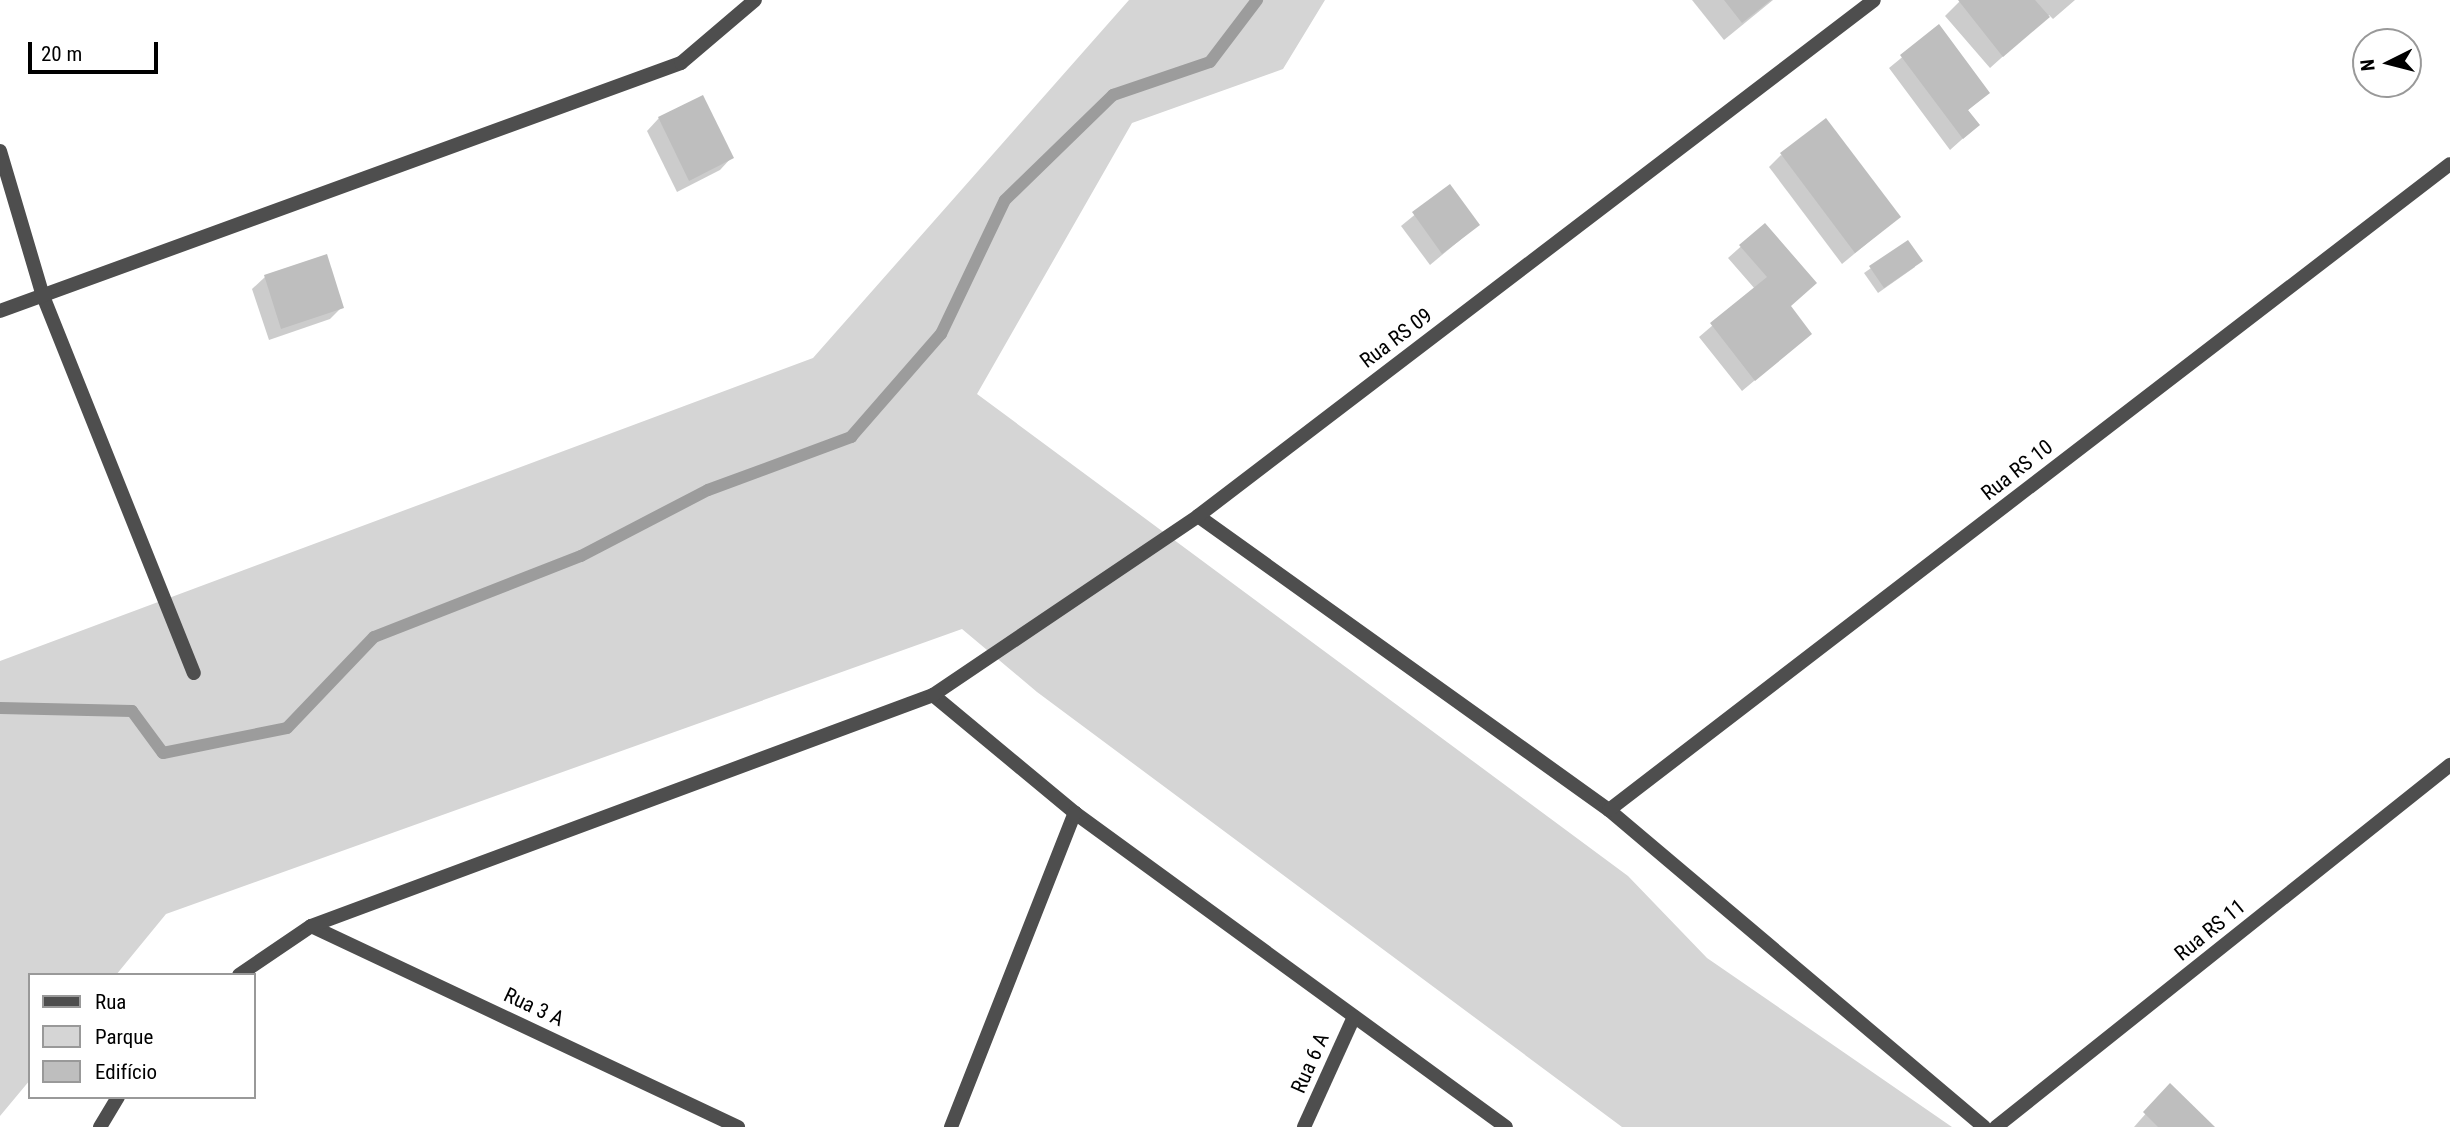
<!DOCTYPE html>
<meta charset="utf-8">
<style>
body{margin:0}
#map{position:relative;width:2450px;height:1127px;overflow:hidden;background:#fff;font-family:"Roboto Condensed",sans-serif}
div>[style]{position:absolute}
.green>*{inset:0;background:#d5d5d5}
.shadow>*{inset:0;background:#0003}
.stream>*{height:12px;margin:-6px;padding:0 6px;transform-origin:6px;border-radius:6px;background:#9c9c9c}
.building>*{inset:0;background:#bebebe}
.minor>*{height:14px;margin:-7px;padding:0 7px;transform-origin:7px;border-radius:7px;background:#4e4e4e}
span{translate:-50% -50%;white-space:nowrap;text-align:center;line-height:1.15;-webkit-text-stroke:6px #fff;paint-order:stroke}
.street-label{font-size:21px;color:#000}
.legend{position:absolute;left:28px;top:973px;width:228px;height:126px;box-sizing:border-box;background:#fff;border:2px solid #999;margin:0;padding:9px 12px;list-style:none;font-size:21px;color:#000}
.legend li{display:flex;align-items:center;gap:14px;height:35px}
.legend b{width:35px;border:2px solid #999}
.north{position:absolute;left:2352px;top:28px;width:70px;height:70px;box-sizing:border-box;background:#fff;border:2px solid #999;border-radius:50%;rotate:264deg;font-size:19px;font-weight:700;line-height:28px;text-align:center;color:#000}
.north::after{content:'';display:block;margin:auto;width:24px;height:32px;background:#000;clip-path:polygon(50% 0,100% 100%,50% 72%,0 100%)}
.scale{position:absolute;left:28px;top:42px;width:130px;height:32px;box-sizing:border-box;border:4px solid #000;border-top:0;padding-left:9px;font-size:21px;line-height:24px;white-space:nowrap;color:#000;-webkit-text-stroke:5px #fff;paint-order:stroke}
</style>
<div id="map">
<div class="green">
<i style="clip-path:polygon(1129px 0,1325px 0,1283px 69px,1132px 123px,977px 394px,1628px 876px,1707px 958px,1952px 1127px,1622px 1127px,1037px 692px,962px 629px,166px 914px,116px 975px,30px 975px,30px 1080px,0 1116px,0 661px,813px 358px)"></i>
</div>
<div class="shadow">
<i style="clip-path:polygon(1692px 0,1773px 0,1724px 40px)"></i>
<i style="clip-path:polygon(1961px 0,2075px 0,2053px 19px,2049px 15px,1990px 68px,1945px 16px)"></i>
<i style="clip-path:polygon(1939px 27px,1988px 93px,1967px 111px,1978px 125px,1950px 150px,1889px 68px)"></i>
<i style="clip-path:polygon(659px 118px,732px 157px,720px 170px,677px 192px,647px 131px)"></i>
<i style="clip-path:polygon(1781px 155px,1899px 217px,1842px 264px,1769px 167px)"></i>
<i style="clip-path:polygon(1450px 186px,1478px 225px,1430px 265px,1401px 226px)"></i>
<i style="clip-path:polygon(1765px 225px,1789px 307px,1810px 334px,1742px 391px,1699px 337px,1755px 289px,1728px 258px)"></i>
<i style="clip-path:polygon(1908px 242px,1915px 267px,1878px 293px,1864px 273px)"></i>
<i style="clip-path:polygon(265px 277px,342px 307px,330px 319px,269px 340px,252px 289px)"></i>
<i style="clip-path:polygon(2170px 1086px,2213px 1127px,2134px 1127px)"></i>
</div>
<div class="stream">
<i style="left:0;top:708px;width:132px;rotate:1.3deg"></i>
<i style="left:132px;top:711px;width:52px;rotate:53.6deg"></i>
<i style="left:163px;top:753px;width:126px;rotate:-11.4deg"></i>
<i style="left:287px;top:728px;width:126px;rotate:-46.3deg"></i>
<i style="left:374px;top:637px;width:222px;rotate:-21.4deg"></i>
<i style="left:581px;top:556px;width:143px;rotate:-27.5deg"></i>
<i style="left:708px;top:490px;width:153px;rotate:-20.3deg"></i>
<i style="left:851px;top:437px;width:137px;rotate:-48.9deg"></i>
<i style="left:941px;top:334px;width:148px;rotate:-64.5deg"></i>
<i style="left:1005px;top:200px;width:151px;rotate:-44.2deg"></i>
<i style="left:1113px;top:95px;width:102px;rotate:-18.8deg"></i>
<i style="left:1210px;top:62px;width:78px;rotate:-52.8deg"></i>
</div>
<div class="building">
<i style="clip-path:polygon(1724px 0,1771px 0,1742px 23px)"></i>
<i style="clip-path:polygon(1958px 0,2035px 0,2050px 17px,2003px 57px)"></i>
<i style="clip-path:polygon(1939px 24px,1990px 93px,1968px 110px,1980px 125px,1963px 139px,1900px 55px)"></i>
<i style="clip-path:polygon(703px 95px,734px 158px,689px 181px,658px 117px)"></i>
<i style="clip-path:polygon(1826px 118px,1901px 217px,1855px 253px,1780px 153px)"></i>
<i style="clip-path:polygon(1450px 184px,1480px 225px,1442px 254px,1412px 212px)"></i>
<i style="clip-path:polygon(1765px 223px,1817px 283px,1791px 306px,1812px 334px,1755px 381px,1710px 323px,1767px 277px,1739px 245px)"></i>
<i style="clip-path:polygon(1908px 240px,1923px 261px,1884px 288px,1869px 266px)"></i>
<i style="clip-path:polygon(327px 254px,344px 308px,281px 329px,264px 275px)"></i>
<i style="clip-path:polygon(2170px 1083px,2215px 1127px,2158px 1127px,2143px 1112px)"></i>
</div>
<div class="minor">
<i style="left:0;top:151px;width:151px;rotate:73.5deg"></i>
<i style="left:43px;top:296px;width:406px;rotate:68.2deg"></i>
<i style="left:0;top:311px;width:725px;rotate:-20.01deg"></i>
<i style="left:681px;top:63px;width:97px;rotate:-40.4deg"></i>
<i style="left:1198px;top:516px;width:505px;rotate:35.58deg"></i>
<i style="left:1609px;top:810px;width:491px;rotate:40.2deg"></i>
<i style="left:933px;top:695px;width:185px;rotate:39.7deg"></i>
<i style="left:1075px;top:813px;width:533px;rotate:36.07deg"></i>
<i style="left:1609px;top:810px;width:1060px;rotate:-37.53deg"></i>
<i style="left:311px;top:926px;width:472px;rotate:25.2deg"></i>
<i style="left:239px;top:975px;width:87px;rotate:-34.2deg"></i>
<i style="left:311px;top:926px;width:664px;rotate:-20.37deg"></i>
<i style="left:933px;top:695px;width:320px;rotate:-34deg"></i>
<i style="left:1198px;top:516px;width:850px;rotate:-37.35deg"></i>
<i style="left:100px;top:1127px;width:35px;rotate:-59deg"></i>
<i style="left:951px;top:1127px;width:338px;rotate:-68.5deg"></i>
<i style="left:1304px;top:1127px;width:121px;rotate:-65.6deg"></i>
<i style="left:1996px;top:1127px;width:581px;rotate:-38.57deg"></i>
</div>
<div class="street-label">
<span style="left:1396px;top:338px;rotate:-37deg">Rua RS 09</span>
<span style="left:2017px;top:470px;rotate:-38deg">Rua RS 10</span>
<span style="left:2210px;top:930px;rotate:-39deg">Rua RS 11</span>
<span style="left:534px;top:1007px;rotate:25deg">Rua 3 A</span>
<span style="left:1310px;top:1063px;rotate:-66deg">Rua 6 A</span>
</div>
<ul class="legend">
<li><b style="height:9px;background:#4e4e4e"></b>Rua</li>
<li><b style="height:19px;background:#d5d5d5"></b>Parque</li>
<li><b style="height:19px;background:#bebebe"></b>Edifício</li>
</ul>
<div class="north">N</div>
<div class="scale">20 m</div>
</div>
